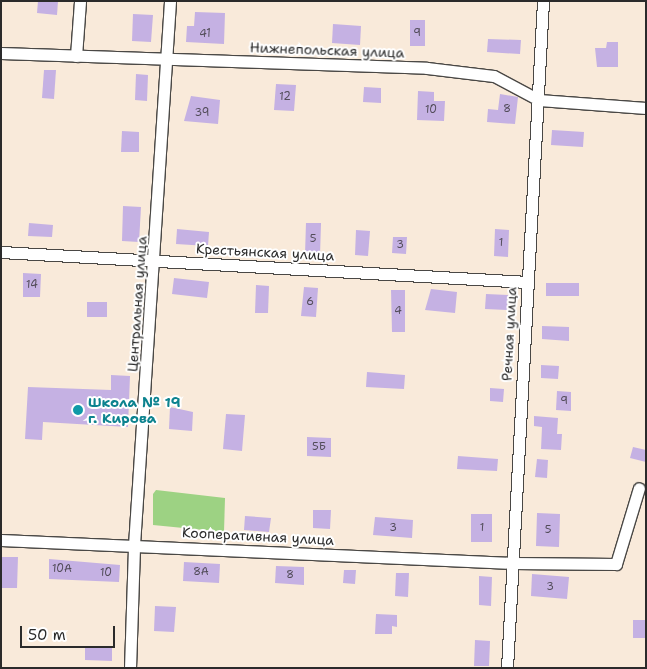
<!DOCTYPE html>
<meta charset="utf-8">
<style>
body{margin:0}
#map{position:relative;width:647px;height:669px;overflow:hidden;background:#f9eada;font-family:"Shantell Sans",sans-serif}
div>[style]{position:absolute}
.green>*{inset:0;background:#9dd283}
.building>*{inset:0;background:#c5b1e3}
.roads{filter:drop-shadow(1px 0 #4a4845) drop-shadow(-1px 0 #4a4845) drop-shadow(0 1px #4a4845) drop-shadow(0 -1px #4a4845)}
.minor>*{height:11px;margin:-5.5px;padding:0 5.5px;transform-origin:5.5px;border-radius:5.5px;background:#fff}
.dots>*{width:14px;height:14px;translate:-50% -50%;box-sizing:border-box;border:2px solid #fff;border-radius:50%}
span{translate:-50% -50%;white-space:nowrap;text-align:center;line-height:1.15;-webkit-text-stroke:4px #fff;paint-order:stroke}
.number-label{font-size:11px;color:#524c59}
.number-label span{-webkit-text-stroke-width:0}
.street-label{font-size:14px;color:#2b2b2b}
.culture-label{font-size:14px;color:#0d838f;font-weight:700}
.left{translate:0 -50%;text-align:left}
.frame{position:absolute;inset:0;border:2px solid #2b2b2b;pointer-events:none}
.scale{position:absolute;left:20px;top:626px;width:95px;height:22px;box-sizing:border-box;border:2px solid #2b2b2b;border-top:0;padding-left:6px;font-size:15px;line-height:18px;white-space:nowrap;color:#2b2b2b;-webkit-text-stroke:4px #fff;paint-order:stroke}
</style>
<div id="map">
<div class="green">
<i style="clip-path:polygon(156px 490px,225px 498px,224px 532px,153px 525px,153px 494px)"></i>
</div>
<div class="building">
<i style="clip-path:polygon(38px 1px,58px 1px,57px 15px,37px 13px)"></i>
<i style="clip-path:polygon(195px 12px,225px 13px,224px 44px,186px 42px,187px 26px,194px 26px)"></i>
<i style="clip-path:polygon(133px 14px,153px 15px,151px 42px,132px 41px)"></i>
<i style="clip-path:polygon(410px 20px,425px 20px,425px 46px,410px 46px)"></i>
<i style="clip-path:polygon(333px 24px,361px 26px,360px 45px,332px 43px)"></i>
<i style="clip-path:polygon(488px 39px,521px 40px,520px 54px,487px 52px)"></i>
<i style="clip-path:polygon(607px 42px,618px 42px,618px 67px,597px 67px,595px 48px,606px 48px)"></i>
<i style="clip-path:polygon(44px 70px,56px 70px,54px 99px,42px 98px)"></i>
<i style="clip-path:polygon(136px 74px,148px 75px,147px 101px,135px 100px)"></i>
<i style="clip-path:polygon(276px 84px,296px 85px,294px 111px,274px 110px)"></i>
<i style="clip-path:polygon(364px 87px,381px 88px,381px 103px,363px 102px)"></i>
<i style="clip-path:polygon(418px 91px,434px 92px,434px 101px,445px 101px,444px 121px,417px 120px)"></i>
<i style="clip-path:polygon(500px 94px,518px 97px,515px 124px,487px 122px,488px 109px,498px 110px)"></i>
<i style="clip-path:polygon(191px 96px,220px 100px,218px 124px,184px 121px)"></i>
<i style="clip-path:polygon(552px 130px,584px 132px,583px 147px,551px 145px)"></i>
<i style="clip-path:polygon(122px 131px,139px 132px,139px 152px,121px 152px)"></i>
<i style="clip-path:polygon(123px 206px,141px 207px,139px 242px,122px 241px)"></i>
<i style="clip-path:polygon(29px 223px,53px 225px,52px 237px,28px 236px)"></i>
<i style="clip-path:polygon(306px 223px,321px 223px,320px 255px,305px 254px)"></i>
<i style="clip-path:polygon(177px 229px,209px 232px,208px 246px,176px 244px)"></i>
<i style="clip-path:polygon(495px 229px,509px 230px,508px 257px,494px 256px)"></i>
<i style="clip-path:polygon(356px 230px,370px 231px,368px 256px,355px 255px)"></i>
<i style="clip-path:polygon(393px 237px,407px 237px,406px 254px,392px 253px)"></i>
<i style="clip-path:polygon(23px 273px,41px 274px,40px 297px,23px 297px)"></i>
<i style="clip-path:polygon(174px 278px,209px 282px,207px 298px,172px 294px)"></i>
<i style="clip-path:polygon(546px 283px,579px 283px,579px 296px,546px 296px)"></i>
<i style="clip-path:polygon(256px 285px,269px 286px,268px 313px,255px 313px)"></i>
<i style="clip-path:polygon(304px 287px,318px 288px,316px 317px,301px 316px)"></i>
<i style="clip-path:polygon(431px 289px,457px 292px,455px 313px,425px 310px)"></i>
<i style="clip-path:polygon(391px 290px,405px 290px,405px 332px,392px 332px)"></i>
<i style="clip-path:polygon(486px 294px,508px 295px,507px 310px,485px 309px)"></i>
<i style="clip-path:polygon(87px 302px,107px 302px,107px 317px,87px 317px)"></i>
<i style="clip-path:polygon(542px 326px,569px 327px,569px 341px,542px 339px)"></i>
<i style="clip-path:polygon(541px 365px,559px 366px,558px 379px,541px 378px)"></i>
<i style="clip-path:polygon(367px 372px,405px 375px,404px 389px,366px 387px)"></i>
<i style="clip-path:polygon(111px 375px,130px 376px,128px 427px,43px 422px,42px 440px,25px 439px,28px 387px,111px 390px)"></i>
<i style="clip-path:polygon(490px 388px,504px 389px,503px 402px,490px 401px)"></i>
<i style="clip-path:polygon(557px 391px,571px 392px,571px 411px,556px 410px)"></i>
<i style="clip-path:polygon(170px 407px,193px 412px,192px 431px,169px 429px)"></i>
<i style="clip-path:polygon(226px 414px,245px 415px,242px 451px,223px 449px)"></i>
<i style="clip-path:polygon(534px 416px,558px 418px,557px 434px,562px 434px,561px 450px,541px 449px,542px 427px,534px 426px)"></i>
<i style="clip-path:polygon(307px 437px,331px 438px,331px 457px,307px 456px)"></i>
<i style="clip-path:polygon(633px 447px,646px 450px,646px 462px,630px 458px)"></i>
<i style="clip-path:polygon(458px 456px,498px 459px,497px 471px,457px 469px)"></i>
<i style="clip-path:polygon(537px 459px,548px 460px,547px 478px,535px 477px)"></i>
<i style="clip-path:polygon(313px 510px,331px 510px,330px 529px,313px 528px)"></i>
<i style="clip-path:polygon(537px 513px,560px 514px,559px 547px,536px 546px)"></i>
<i style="clip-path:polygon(471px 514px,492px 514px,492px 542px,471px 542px)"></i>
<i style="clip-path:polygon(245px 516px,271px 518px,269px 532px,244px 530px)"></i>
<i style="clip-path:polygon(375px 517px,413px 520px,412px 538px,373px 535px)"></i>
<i style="clip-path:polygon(1px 557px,18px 557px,17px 588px,1px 588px)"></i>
<i style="clip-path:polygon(49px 559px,120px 565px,119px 582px,49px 579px)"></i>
<i style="clip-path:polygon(184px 562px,220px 564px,219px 583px,183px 581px)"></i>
<i style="clip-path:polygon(276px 566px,304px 567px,304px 585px,275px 583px)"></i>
<i style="clip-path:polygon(344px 570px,356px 570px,355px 584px,343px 583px)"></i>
<i style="clip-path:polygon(396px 573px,409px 573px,408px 597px,395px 596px)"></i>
<i style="clip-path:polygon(532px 574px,569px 577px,567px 599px,531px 596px)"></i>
<i style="clip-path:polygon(479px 576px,492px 577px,491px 606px,479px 605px)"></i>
<i style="clip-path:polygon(155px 606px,176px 607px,174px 632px,154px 631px)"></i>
<i style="clip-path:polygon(376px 614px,397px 615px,397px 627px,392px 626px,392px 634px,375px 634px)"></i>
<i style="clip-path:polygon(633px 620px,646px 620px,646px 638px,633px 638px)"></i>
<i style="clip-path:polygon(475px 640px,490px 641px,489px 666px,474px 666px)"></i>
<i style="clip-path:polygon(85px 646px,112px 646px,112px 661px,85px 660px)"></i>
</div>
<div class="roads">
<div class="minor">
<i style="left:1px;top:53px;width:426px;rotate:2deg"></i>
<i style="left:427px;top:68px;width:67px;rotate:6.8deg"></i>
<i style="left:494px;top:76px;width:51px;rotate:28.1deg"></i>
<i style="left:539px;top:100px;width:107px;rotate:4.3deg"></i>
<i style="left:76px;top:56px;width:55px;rotate:-85.8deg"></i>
<i style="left:1px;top:252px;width:527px;rotate:3.26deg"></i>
<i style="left:1px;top:540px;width:513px;rotate:2.57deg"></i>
<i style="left:513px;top:563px;width:103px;rotate:0.6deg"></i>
<i style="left:616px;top:564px;width:79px;rotate:-73.2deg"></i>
<i style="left:130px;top:668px;width:123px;rotate:-88.1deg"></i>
<i style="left:134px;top:545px;width:545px;rotate:-86.21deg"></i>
<i style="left:507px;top:668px;width:668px;rotate:-86.91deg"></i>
</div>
</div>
<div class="dots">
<i style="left:78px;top:410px;background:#0f9aa8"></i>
</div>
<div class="number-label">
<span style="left:417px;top:33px">9</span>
<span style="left:205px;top:34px">41</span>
<span style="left:285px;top:97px">12</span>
<span style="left:507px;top:109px">8</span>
<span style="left:431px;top:110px">10</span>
<span style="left:202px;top:113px">39</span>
<span style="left:313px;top:239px">5</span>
<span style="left:501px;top:243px">1</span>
<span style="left:400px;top:245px">3</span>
<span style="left:32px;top:285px">14</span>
<span style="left:310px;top:302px">6</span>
<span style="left:398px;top:311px">4</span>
<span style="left:564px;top:401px">9</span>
<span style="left:319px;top:447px">5Б</span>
<span style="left:393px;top:528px">3</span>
<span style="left:482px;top:528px">1</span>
<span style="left:548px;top:530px">5</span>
<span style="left:62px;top:569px">10А</span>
<span style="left:201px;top:572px">8А</span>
<span style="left:106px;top:573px">10</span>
<span style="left:290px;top:575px">8</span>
<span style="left:550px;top:587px">3</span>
</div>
<div class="street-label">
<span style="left:327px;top:50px;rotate:2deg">Нижнепольская улица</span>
<span style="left:265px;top:252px;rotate:3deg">Крестьянская улица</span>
<span style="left:137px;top:304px;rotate:-86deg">Центральная улица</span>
<span style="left:509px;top:334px;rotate:-87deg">Речная улица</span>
<span style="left:258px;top:536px;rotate:3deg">Кооперативная улица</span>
</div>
<div class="culture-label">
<span class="left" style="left:88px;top:410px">Школа № 19<br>г. Кирова</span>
</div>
<div class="frame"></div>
<div class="scale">50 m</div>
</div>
